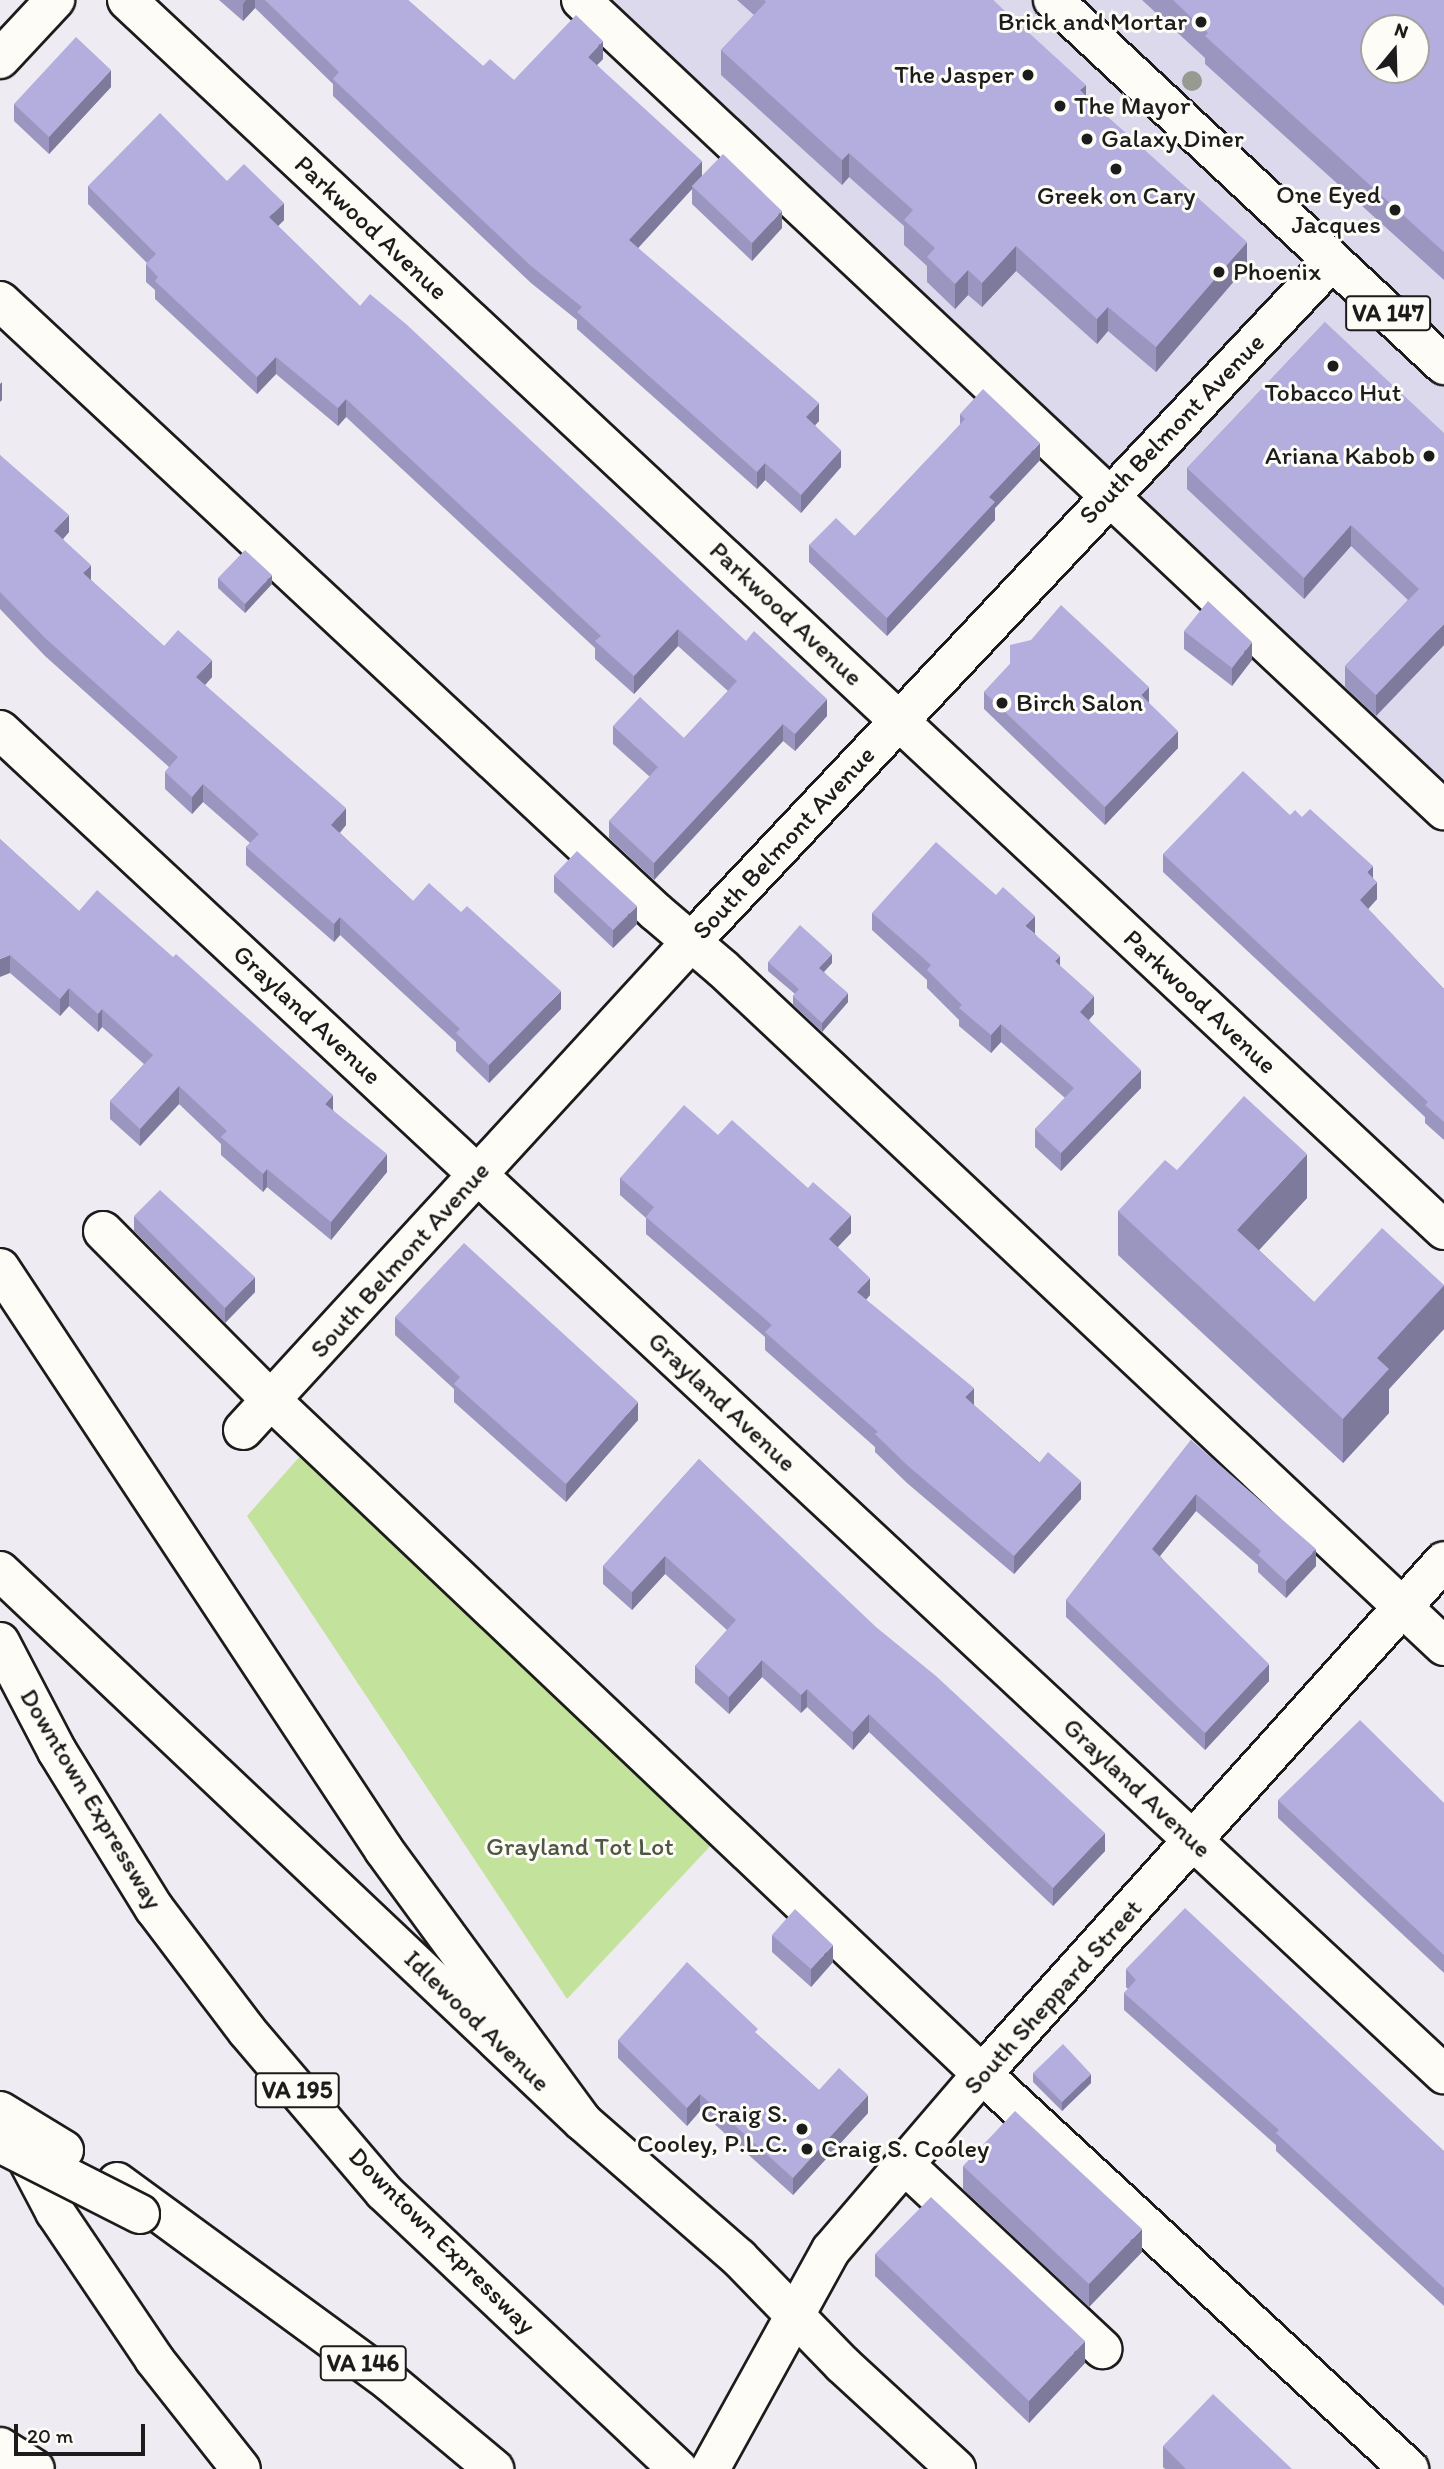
<!DOCTYPE html>
<style>
body{margin:0}
#map{position:relative;width:1444px;height:2469px;overflow:hidden;background:#eeecf2;font-family:Itim,sans-serif}
div>[style]{position:absolute}
.built>*{inset:0;background:#ddd9ec}
.green>*{inset:0;background:#c3e29b}
.roads{filter:drop-shadow(2px 0 #1c1c1c) drop-shadow(-2px 0 #1c1c1c) drop-shadow(0 2px #1c1c1c) drop-shadow(0 -2px #1c1c1c)}
.minor>*{height:38px;margin:-19px;padding:0 19px;transform-origin:19px;border-radius:19px;background:#fdfcf7}
.major>*{height:38px;margin:-19px;padding:0 19px;transform-origin:19px;border-radius:19px;background:#fdfcf7}
.highway>*{height:38px;margin:-19px;padding:0 19px;transform-origin:19px;border-radius:19px;background:#fdfcf7}
.bridges{filter:drop-shadow(2px 0 #1c1c1c) drop-shadow(-2px 0 #1c1c1c) drop-shadow(0 2px #1c1c1c) drop-shadow(0 -2px #1c1c1c)}
.highway-bridge>*{height:38px;margin:-19px;padding:0 19px;transform-origin:19px;border-radius:19px;background:#fdfcf7}
.trees>*{width:20px;height:20px;margin:-10px;border-radius:50%;background:#969a91}
.wall>*{inset:0;background:#9b96c0}
.shaded-wall>*{inset:0;background:#7e7a9c}
.building>*{inset:0;background:#b4aedf}
.dots>*{width:19px;height:19px;translate:-50% -50%;box-sizing:border-box;border:4px solid #fdfcf7;border-radius:50%}
span{translate:-50% -50%;white-space:nowrap;text-align:center;line-height:1.15;-webkit-text-stroke:6px #fdfcf7;paint-order:stroke}
.shield-label span{padding:2px 5px;background:#fdfcf7;border:2px solid;border-radius:5px;-webkit-text-stroke-width:0}
.shield-label{font-size:24px;color:#1c1c1c;font-weight:700}
.poi-label{font-size:26px;color:#1c1c1c}
.right{translate:-100% -50%;text-align:right}
.left{translate:0 -50%;text-align:left}
.street-label{font-size:26px;color:#1c1c1c}
.park-label{font-size:26px;color:#4e5742}
.north{position:absolute;left:1360px;top:14px;width:70px;height:70px;box-sizing:border-box;background:#fdfcf7;border:2px solid #a3a29f;border-radius:50%;rotate:19deg;font-size:19px;font-weight:700;line-height:28px;text-align:center;color:#1c1c1c}
.north::after{content:'';display:block;margin:auto;width:24px;height:32px;background:#1c1c1c;clip-path:polygon(50% 0,100% 100%,50% 72%,0 100%)}
.scale{position:absolute;left:14px;top:2424px;width:131px;height:32px;box-sizing:border-box;border:4px solid #1c1c1c;border-top:0;padding-left:9px;font-size:21px;line-height:24px;white-space:nowrap;color:#1c1c1c;-webkit-text-stroke:5px #fdfcf7;paint-order:stroke}
</style>
<div id="map">
<div class="built">
<i style="clip-path:polygon(evenodd,566px 0,1444px 0,1444px 821px,566px 0,1374px 28px,1416px 28px,1416px 70px,1374px 70px,1374px 28px)"></i>
</div>
<div class="green">
<i style="clip-path:polygon(302px 1454px,714px 1842px,567px 1999px,247px 1516px)"></i>
</div>
<div class="roads">
<div class="minor">
<i style="left:127px;top:0;width:1802px;rotate:43.04deg"></i>
<i style="left:581px;top:0;width:1184px;rotate:43.19deg"></i>
<i style="left:0;top:59px;width:81px;rotate:-47deg"></i>
<i style="left:0;top:301px;width:896px;rotate:42.97deg"></i>
<i style="left:656px;top:912px;width:88px;rotate:40.4deg"></i>
<i style="left:723px;top:969px;width:989px;rotate:43.2deg"></i>
<i style="left:0;top:730px;width:1973px;rotate:42.95deg"></i>
<i style="left:103px;top:1231px;width:240px;rotate:45.2deg"></i>
<i style="left:272px;top:1401px;width:978px;rotate:43.47deg"></i>
<i style="left:982px;top:2074px;width:582px;rotate:42.77deg"></i>
<i style="left:243px;top:1430px;width:662px;rotate:-47.45deg"></i>
<i style="left:691px;top:942px;width:935px;rotate:-46.73deg"></i>
<i style="left:0;top:1571px;width:801px;rotate:43.38deg"></i>
<i style="left:582px;top:2121px;width:208px;rotate:41.1deg"></i>
<i style="left:739px;top:2258px;width:148px;rotate:45.8deg"></i>
<i style="left:842px;top:2364px;width:155px;rotate:42.6deg"></i>
<i style="left:905px;top:2165px;width:270px;rotate:43deg"></i>
<i style="left:710px;top:2469px;width:250px;rotate:-61.1deg"></i>
<i style="left:831px;top:2250px;width:232px;rotate:-49.4deg"></i>
<i style="left:982px;top:2074px;width:690px;rotate:-47.99deg"></i>
</div>
<div class="major">
<i style="left:1053px;top:0;width:535px;rotate:43.03deg"></i>
</div>
<div class="highway">
<i style="left:0;top:1268px;width:697px;rotate:56.58deg"></i>
<i style="left:384px;top:1850px;width:336px;rotate:53.8deg"></i>
<i style="left:0;top:1642px;width:123px;rotate:62.4deg"></i>
<i style="left:57px;top:1751px;width:185px;rotate:58.3deg"></i>
<i style="left:154px;top:1908px;width:154px;rotate:52.9deg"></i>
<i style="left:247px;top:2031px;width:211px;rotate:49.6deg"></i>
<i style="left:384px;top:2192px;width:404px;rotate:43.3deg"></i>
<i style="left:16px;top:2138px;width:84px;rotate:62.2deg"></i>
<i style="left:55px;top:2212px;width:177px;rotate:56deg"></i>
<i style="left:154px;top:2359px;width:140px;rotate:51.7deg"></i>
<i style="left:117px;top:2182px;width:338px;rotate:36.2deg"></i>
<i style="left:390px;top:2382px;width:136px;rotate:39.9deg"></i>
<i style="left:0;top:2447px;width:41px;rotate:32.2deg"></i>
</div>
</div>
<div class="bridges">
<div class="highway-bridge">
<i style="left:0;top:2111px;width:75px;rotate:31.4deg"></i>
<i style="left:0;top:2143px;width:157px;rotate:26.9deg"></i>
</div>
</div>
<div class="trees">
<i style="left:1192px;top:81px"></i>
</div>
<div class="wall">
<i style="clip-path:polygon(219px 0,408px 0,483px 66px,514px 80px,603px 59px,597px 65px,702px 176px,782px 228px,752px 261px,692px 204px,692px 189px,638px 248px,819px 421px,815px 425px,841px 467px,801px 513px,765px 480px,757px 489px,577px 329px,577px 320px,531px 283px,333px 96px,333px 84px,255px 8px,243px 21px)"></i>
<i style="clip-path:polygon(737px 0,993px 0,1086px 95px,1247px 266px,1156px 372px,1108px 331px,1097px 344px,1016px 271px,982px 307px,968px 295px,955px 309px,927px 282px,927px 266px,904px 245px,904px 226px,849px 177px,842px 185px,721px 75px,721px 50px,754px 15px)"></i>
<i style="clip-path:polygon(1142px 0,1444px 0,1444px 280px,1205px 64px,1205px 58px)"></i>
<i style="clip-path:polygon(111px 87px,49px 154px,14px 121px,14px 104px)"></i>
<i style="clip-path:polygon(227px 181px,284px 220px,278px 226px,360px 306px,827px 716px,795px 751px,783px 741px,654px 880px,609px 838px,609px 821px,650px 777px,613px 744px,613px 726px,684px 738px,728px 691px,678px 646px,634px 694px,595px 659px,595px 648px,346px 417px,338px 426px,276px 374px,257px 394px,155px 299px,155px 290px,146px 282px,146px 264px,147px 263px,88px 204px,88px 186px)"></i>
<i style="clip-path:polygon(1325px 322px,1444px 645px,1376px 716px,1345px 687px,1345px 666px,1408px 600px,1351px 546px,1304px 599px,1187px 489px,1187px 468px)"></i>
<i style="clip-path:polygon(960px 414px,1040px 460px,995px 508px,995px 520px,887px 636px,809px 562px,809px 545px,855px 536px,960px 425px)"></i>
<i style="clip-path:polygon(0 455px,69px 532px,63px 539px,91px 580px,164px 646px,212px 677px,205px 685px,346px 825px,340px 833px,413px 901px,561px 1009px,489px 1083px,456px 1051px,456px 1042px,340px 935px,334px 942px,246px 865px,246px 847px,250px 843px,203px 802px,192px 814px,165px 789px,165px 772px,169px 767px,45px 656px,0 609px)"></i>
<i style="clip-path:polygon(218px 578px,272px 584px,245px 613px,218px 588px)"></i>
<i style="clip-path:polygon(1184px 631px,1252px 660px,1232px 686px,1184px 649px)"></i>
<i style="clip-path:polygon(1010px 645px,1178px 748px,1105px 825px,984px 709px,984px 692px,1010px 664px)"></i>
<i style="clip-path:polygon(1290px 815px,1302px 817px,1373px 878px,1377px 899px,1368px 909px,1444px 989px,1444px 1140px,1425px 1123px,1425px 1117px,1163px 872px,1163px 854px)"></i>
<i style="clip-path:polygon(0 839px,79px 911px,333px 1110px,387px 1172px,331px 1240px,267px 1187px,263px 1192px,221px 1155px,221px 1144px,179px 1104px,140px 1146px,110px 1119px,110px 1101px,144px 1064px,102px 1027px,98px 1032px,69px 1006px,60px 1016px,10px 973px)"></i>
<i style="clip-path:polygon(554px 875px,637px 924px,613px 948px,554px 892px)"></i>
<i style="clip-path:polygon(872px 913px,1035px 934px,1060px 966px,1094px 1014px,1089px 1020px,1141px 1088px,1061px 1171px,1035px 1147px,1035px 1129px,1065px 1098px,1001px 1042px,991px 1053px,959px 1026px,959px 1020px,927px 988px,927px 980px,872px 930px)"></i>
<i style="clip-path:polygon(768px 962px,832px 963px,824px 972px,848px 1002px,822px 1032px,793px 1005px,793px 996px,795px 994px,768px 971px)"></i>
<i style="clip-path:polygon(718px 1135px,851px 1233px,838px 1247px,870px 1295px,866px 1300px,974px 1405px,1081px 1499px,1014px 1574px,907px 1483px,875px 1452px,875px 1447px,765px 1350px,765px 1337px,646px 1234px,646px 1218px,620px 1195px,620px 1178px)"></i>
<i style="clip-path:polygon(1177px 1170px,1307px 1198px,1259px 1250px,1314px 1302px,1444px 1285px,1444px 1329px,1389px 1389px,1389px 1413px,1343px 1463px,1118px 1255px,1118px 1211px)"></i>
<i style="clip-path:polygon(134px 1216px,255px 1292px,225px 1323px,134px 1231px)"></i>
<i style="clip-path:polygon(395px 1317px,638px 1420px,566px 1502px,454px 1402px,454px 1389px,395px 1335px)"></i>
<i style="clip-path:polygon(1191px 1440px,1316px 1566px,1286px 1598px,1258px 1572px,1258px 1565px,1196px 1511px,1160px 1556px,1269px 1681px,1205px 1750px,1066px 1617px,1066px 1600px)"></i>
<i style="clip-path:polygon(699px 1459px,1105px 1851px,1053px 1906px,869px 1732px,853px 1750px,807px 1707px,801px 1713px,762px 1677px,729px 1714px,695px 1683px,695px 1666px,727px 1630px,665px 1574px,632px 1610px,603px 1584px,603px 1566px)"></i>
<i style="clip-path:polygon(1278px 1800px,1444px 1803px,1444px 1973px,1278px 1818px)"></i>
<i style="clip-path:polygon(772px 1935px,833px 1962px,811px 1987px,772px 1952px)"></i>
<i style="clip-path:polygon(1126px 1969px,1444px 2151px,1444px 2306px,1276px 2151px,1276px 2145px,1124px 2010px,1124px 1993px,1128px 1989px,1126px 1987px)"></i>
<i style="clip-path:polygon(758px 2035px,819px 2090px,868px 2113px,793px 2195px,700px 2111px,687px 2126px,618px 2058px,618px 2040px)"></i>
<i style="clip-path:polygon(1033px 2073px,1091px 2083px,1062px 2111px,1033px 2082px)"></i>
<i style="clip-path:polygon(963px 2166px,1142px 2252px,1089px 2307px,963px 2189px)"></i>
<i style="clip-path:polygon(875px 2254px,1085px 2363px,1029px 2423px,875px 2276px)"></i>
<i style="clip-path:polygon(1163px 2446px,1292px 2469px,1165px 2469px,1163px 2467px)"></i>
</div>
<div class="shaded-wall">
<i style="clip-path:polygon(246px 0,255px 0,255px 8px,243px 21px,243px 4px)"></i>
<i style="clip-path:polygon(603px 41px,603px 59px,588px 74px,588px 57px)"></i>
<i style="clip-path:polygon(111px 70px,111px 87px,49px 154px,49px 137px)"></i>
<i style="clip-path:polygon(1086px 85px,1086px 109px,1080px 90px)"></i>
<i style="clip-path:polygon(849px 153px,849px 177px,842px 185px,842px 160px)"></i>
<i style="clip-path:polygon(702px 161px,702px 179px,692px 186px,692px 189px,629px 258px,629px 240px)"></i>
<i style="clip-path:polygon(284px 203px,284px 220px,269px 235px,269px 217px)"></i>
<i style="clip-path:polygon(782px 211px,782px 228px,752px 261px,752px 243px)"></i>
<i style="clip-path:polygon(1247px 242px,1247px 266px,1156px 372px,1156px 347px)"></i>
<i style="clip-path:polygon(1016px 246px,1016px 271px,982px 307px,982px 283px)"></i>
<i style="clip-path:polygon(968px 270px,968px 295px,955px 309px,955px 284px)"></i>
<i style="clip-path:polygon(1108px 307px,1108px 331px,1097px 344px,1097px 319px)"></i>
<i style="clip-path:polygon(276px 357px,276px 374px,257px 394px,257px 377px)"></i>
<i style="clip-path:polygon(2px 382px,2px 400px,0 402px,0 384px)"></i>
<i style="clip-path:polygon(346px 399px,346px 417px,338px 426px,338px 408px)"></i>
<i style="clip-path:polygon(819px 403px,819px 421px,806px 435px,806px 417px)"></i>
<i style="clip-path:polygon(1040px 443px,1040px 460px,995px 508px,995px 520px,887px 636px,887px 618px,989px 497px)"></i>
<i style="clip-path:polygon(841px 450px,841px 467px,801px 513px,801px 495px)"></i>
<i style="clip-path:polygon(765px 463px,765px 480px,757px 489px,757px 472px)"></i>
<i style="clip-path:polygon(69px 515px,69px 532px,54px 549px,54px 531px)"></i>
<i style="clip-path:polygon(1351px 525px,1351px 546px,1304px 599px,1304px 578px)"></i>
<i style="clip-path:polygon(91px 565px,91px 583px,83px 573px)"></i>
<i style="clip-path:polygon(272px 575px,272px 584px,245px 613px,245px 604px)"></i>
<i style="clip-path:polygon(1444px 624px,1444px 645px,1376px 716px,1376px 695px)"></i>
<i style="clip-path:polygon(678px 629px,678px 646px,634px 694px,634px 676px)"></i>
<i style="clip-path:polygon(1252px 642px,1252px 660px,1232px 686px,1232px 668px)"></i>
<i style="clip-path:polygon(212px 660px,212px 677px,196px 695px,196px 677px)"></i>
<i style="clip-path:polygon(1149px 687px,1149px 704px,1141px 695px)"></i>
<i style="clip-path:polygon(827px 699px,827px 716px,795px 751px,795px 734px)"></i>
<i style="clip-path:polygon(783px 724px,783px 741px,654px 880px,654px 863px)"></i>
<i style="clip-path:polygon(1178px 731px,1178px 748px,1105px 825px,1105px 807px)"></i>
<i style="clip-path:polygon(203px 784px,203px 802px,192px 814px,192px 797px)"></i>
<i style="clip-path:polygon(346px 808px,346px 825px,331px 842px,331px 825px)"></i>
<i style="clip-path:polygon(1373px 866px,1373px 883px,1367px 872px)"></i>
<i style="clip-path:polygon(1377px 882px,1377px 899px,1360px 918px,1360px 900px)"></i>
<i style="clip-path:polygon(637px 906px,637px 924px,613px 948px,613px 930px)"></i>
<i style="clip-path:polygon(1035px 916px,1035px 934px,1025px 926px)"></i>
<i style="clip-path:polygon(340px 917px,340px 935px,334px 942px,334px 924px)"></i>
<i style="clip-path:polygon(832px 954px,832px 963px,819px 977px,819px 968px)"></i>
<i style="clip-path:polygon(10px 955px,10px 973px,0 977px,0 959px)"></i>
<i style="clip-path:polygon(1060px 956px,1060px 973px,1055px 961px)"></i>
<i style="clip-path:polygon(69px 988px,69px 1006px,60px 1016px,60px 999px)"></i>
<i style="clip-path:polygon(561px 991px,561px 1009px,489px 1083px,489px 1065px)"></i>
<i style="clip-path:polygon(848px 993px,848px 1002px,822px 1032px,822px 1023px)"></i>
<i style="clip-path:polygon(1094px 996px,1094px 1014px,1080px 1029px,1080px 1012px)"></i>
<i style="clip-path:polygon(102px 1009px,102px 1027px,98px 1032px,98px 1014px)"></i>
<i style="clip-path:polygon(1001px 1024px,1001px 1042px,991px 1053px,991px 1035px)"></i>
<i style="clip-path:polygon(1141px 1070px,1141px 1088px,1061px 1171px,1061px 1153px)"></i>
<i style="clip-path:polygon(179px 1086px,179px 1104px,140px 1146px,140px 1129px)"></i>
<i style="clip-path:polygon(333px 1095px,333px 1113px,325px 1104px)"></i>
<i style="clip-path:polygon(387px 1154px,387px 1172px,331px 1240px,331px 1222px)"></i>
<i style="clip-path:polygon(1307px 1154px,1307px 1198px,1237px 1274px,1237px 1230px)"></i>
<i style="clip-path:polygon(267px 1169px,267px 1187px,263px 1192px,263px 1174px)"></i>
<i style="clip-path:polygon(851px 1215px,851px 1233px,829px 1256px,829px 1239px)"></i>
<i style="clip-path:polygon(255px 1277px,255px 1292px,225px 1323px,225px 1308px)"></i>
<i style="clip-path:polygon(870px 1278px,870px 1295px,857px 1309px,857px 1292px)"></i>
<i style="clip-path:polygon(1444px 1286px,1444px 1329px,1389px 1389px,1389px 1413px,1343px 1463px,1343px 1419px,1377px 1358px)"></i>
<i style="clip-path:polygon(974px 1388px,974px 1406px,965px 1397px)"></i>
<i style="clip-path:polygon(638px 1402px,638px 1420px,566px 1502px,566px 1484px)"></i>
<i style="clip-path:polygon(1081px 1481px,1081px 1499px,1014px 1574px,1014px 1556px)"></i>
<i style="clip-path:polygon(1196px 1494px,1196px 1511px,1152px 1566px,1152px 1549px)"></i>
<i style="clip-path:polygon(1316px 1549px,1316px 1566px,1286px 1598px,1286px 1581px)"></i>
<i style="clip-path:polygon(665px 1556px,665px 1574px,632px 1610px,632px 1592px)"></i>
<i style="clip-path:polygon(762px 1660px,762px 1677px,729px 1714px,729px 1697px)"></i>
<i style="clip-path:polygon(1269px 1664px,1269px 1681px,1205px 1750px,1205px 1733px)"></i>
<i style="clip-path:polygon(807px 1689px,807px 1707px,801px 1713px,801px 1695px)"></i>
<i style="clip-path:polygon(869px 1714px,869px 1732px,853px 1750px,853px 1732px)"></i>
<i style="clip-path:polygon(1105px 1833px,1105px 1851px,1053px 1906px,1053px 1888px)"></i>
<i style="clip-path:polygon(833px 1945px,833px 1962px,811px 1987px,811px 1969px)"></i>
<i style="clip-path:polygon(1091px 2074px,1091px 2083px,1062px 2111px,1062px 2102px)"></i>
<i style="clip-path:polygon(700px 2094px,700px 2111px,687px 2126px,687px 2108px)"></i>
<i style="clip-path:polygon(868px 2095px,868px 2113px,793px 2195px,793px 2178px)"></i>
<i style="clip-path:polygon(1142px 2229px,1142px 2252px,1089px 2307px,1089px 2284px)"></i>
<i style="clip-path:polygon(1085px 2341px,1085px 2363px,1029px 2423px,1029px 2401px)"></i>
</div>
<div class="building">
<i style="clip-path:polygon(265px 0,408px 0,483px 66px,490px 59px,514px 80px,576px 15px,603px 41px,588px 57px,702px 161px,629px 240px,819px 403px,806px 417px,841px 450px,801px 495px,765px 463px,757px 472px,577px 312px,582px 307px,531px 266px,333px 79px,339px 72px)"></i>
<i style="clip-path:polygon(764px 0,993px 0,1086px 85px,1080px 90px,1108px 117px,1247px 242px,1156px 347px,1108px 307px,1097px 319px,1016px 246px,982px 283px,968px 270px,955px 284px,927px 257px,935px 248px,904px 220px,913px 210px,849px 153px,842px 160px,721px 50px,766px 2px)"></i>
<i style="clip-path:polygon(evenodd,1173px 0,1444px 0,1444px 252px,1205px 36px,1208px 33px,1173px 0,1374px 28px,1416px 28px,1416px 70px,1374px 70px,1374px 28px)"></i>
<i style="clip-path:polygon(76px 37px,111px 70px,49px 137px,14px 104px)"></i>
<i style="clip-path:polygon(160px 113px,227px 181px,244px 164px,284px 203px,269px 217px,360px 306px,370px 294px,406px 324px,746px 641px,754px 631px,827px 699px,795px 734px,783px 724px,654px 863px,609px 821px,658px 767px,613px 726px,640px 697px,684px 738px,737px 681px,678px 629px,634px 676px,595px 641px,601px 636px,346px 399px,338px 408px,276px 357px,257px 377px,155px 281px,158px 277px,146px 264px,156px 254px,88px 186px)"></i>
<i style="clip-path:polygon(723px 154px,782px 211px,752px 243px,692px 186px)"></i>
<i style="clip-path:polygon(1325px 322px,1444px 433px,1444px 624px,1376px 695px,1345px 666px,1419px 589px,1351px 525px,1304px 578px,1187px 468px)"></i>
<i style="clip-path:polygon(983px 389px,1040px 443px,989px 497px,995px 502px,887px 618px,809px 545px,836px 518px,855px 536px,965px 419px,960px 414px)"></i>
<i style="clip-path:polygon(0 455px,69px 515px,54px 531px,91px 565px,83px 573px,164px 646px,178px 630px,212px 660px,196px 677px,346px 808px,331px 825px,413px 901px,429px 883px,461px 912px,467px 906px,561px 991px,489px 1065px,456px 1033px,460px 1029px,340px 917px,334px 924px,246px 847px,259px 834px,203px 784px,192px 797px,165px 772px,178px 757px,45px 638px,0 592px)"></i>
<i style="clip-path:polygon(245px 550px,272px 575px,245px 604px,218px 578px)"></i>
<i style="clip-path:polygon(1208px 601px,1252px 642px,1232px 668px,1184px 631px)"></i>
<i style="clip-path:polygon(1061px 605px,1149px 687px,1141px 695px,1178px 731px,1105px 807px,984px 692px,1010px 664px,1010px 645px,1031px 640px)"></i>
<i style="clip-path:polygon(1243px 771px,1290px 815px,1295px 810px,1302px 817px,1310px 809px,1373px 866px,1367px 872px,1377px 882px,1360px 900px,1444px 989px,1444px 1122px,1425px 1105px,1428px 1102px,1163px 854px)"></i>
<i style="clip-path:polygon(0 839px,79px 911px,97px 890px,173px 957px,176px 954px,333px 1095px,325px 1104px,387px 1154px,331px 1222px,267px 1169px,263px 1174px,221px 1137px,227px 1131px,179px 1086px,140px 1129px,110px 1101px,153px 1055px,102px 1009px,98px 1014px,69px 988px,60px 999px,10px 955px,0 959px)"></i>
<i style="clip-path:polygon(936px 842px,996px 895px,1003px 887px,1035px 916px,1025px 926px,1060px 956px,1055px 961px,1094px 996px,1080px 1012px,1141px 1070px,1061px 1153px,1035px 1129px,1074px 1088px,1001px 1024px,991px 1035px,959px 1008px,962px 1005px,927px 970px,931px 965px,872px 913px)"></i>
<i style="clip-path:polygon(577px 851px,637px 906px,613px 930px,554px 875px)"></i>
<i style="clip-path:polygon(800px 925px,832px 954px,819px 968px,848px 993px,822px 1023px,793px 996px,799px 989px,768px 962px)"></i>
<i style="clip-path:polygon(1244px 1096px,1307px 1154px,1237px 1230px,1314px 1302px,1382px 1228px,1444px 1285px,1377px 1358px,1389px 1369px,1343px 1419px,1118px 1211px,1165px 1160px,1177px 1170px)"></i>
<i style="clip-path:polygon(684px 1105px,718px 1135px,732px 1120px,808px 1188px,813px 1182px,851px 1215px,829px 1239px,870px 1278px,857px 1292px,974px 1388px,965px 1397px,1039px 1463px,1048px 1452px,1081px 1481px,1014px 1556px,907px 1465px,875px 1434px,878px 1432px,765px 1332px,772px 1325px,646px 1217px,654px 1207px,620px 1178px)"></i>
<i style="clip-path:polygon(160px 1190px,255px 1277px,225px 1308px,134px 1216px)"></i>
<i style="clip-path:polygon(464px 1243px,638px 1402px,566px 1484px,454px 1384px,460px 1377px,395px 1317px)"></i>
<i style="clip-path:polygon(1191px 1440px,1316px 1549px,1286px 1581px,1258px 1555px,1261px 1551px,1196px 1494px,1152px 1549px,1269px 1664px,1205px 1733px,1066px 1600px)"></i>
<i style="clip-path:polygon(699px 1459px,876px 1627px,936px 1676px,1105px 1833px,1053px 1888px,869px 1714px,853px 1732px,807px 1689px,801px 1695px,762px 1660px,729px 1697px,695px 1666px,736px 1620px,665px 1556px,632px 1592px,603px 1566px)"></i>
<i style="clip-path:polygon(1360px 1720px,1444px 1803px,1444px 1955px,1278px 1800px)"></i>
<i style="clip-path:polygon(1185px 1908px,1444px 2151px,1444px 2288px,1276px 2133px,1279px 2130px,1124px 1993px,1136px 1980px,1126px 1969px)"></i>
<i style="clip-path:polygon(795px 1909px,833px 1945px,811px 1969px,772px 1935px)"></i>
<i style="clip-path:polygon(687px 1962px,758px 2029px,755px 2032px,819px 2090px,839px 2068px,868px 2095px,793px 2178px,700px 2094px,687px 2108px,618px 2040px)"></i>
<i style="clip-path:polygon(1063px 2044px,1091px 2074px,1062px 2102px,1033px 2073px)"></i>
<i style="clip-path:polygon(1015px 2111px,1142px 2229px,1089px 2284px,963px 2166px)"></i>
<i style="clip-path:polygon(931px 2197px,1085px 2341px,1029px 2401px,875px 2254px)"></i>
<i style="clip-path:polygon(1213px 2394px,1292px 2469px,1186px 2469px,1163px 2446px)"></i>
</div>
<div class="dots">
<i style="left:1201px;top:22px;background:#1c1c1c"></i>
<i style="left:1028px;top:75px;background:#1c1c1c"></i>
<i style="left:1060px;top:106px;background:#1c1c1c"></i>
<i style="left:1087px;top:139px;background:#1c1c1c"></i>
<i style="left:1116px;top:169px;background:#1c1c1c"></i>
<i style="left:1395px;top:210px;background:#1c1c1c"></i>
<i style="left:1219px;top:272px;background:#1c1c1c"></i>
<i style="left:1333px;top:366px;background:#1c1c1c"></i>
<i style="left:1429px;top:456px;background:#1c1c1c"></i>
<i style="left:1002px;top:703px;background:#1c1c1c"></i>
<i style="left:802px;top:2129px;background:#1c1c1c"></i>
<i style="left:807px;top:2149px;background:#1c1c1c"></i>
</div>
<div class="shield-label">
<span style="left:1388px;top:313px">VA 147</span>
<span style="left:297px;top:2090px">VA 195</span>
<span style="left:363px;top:2363px">VA 146</span>
</div>
<div class="poi-label">
<span class="right" style="left:1187px;top:22px">Brick and Mortar</span>
<span class="right" style="left:1014px;top:75px">The Jasper</span>
<span class="left" style="left:1074px;top:106px">The Mayor</span>
<span class="left" style="left:1101px;top:139px">Galaxy Diner</span>
<span class="right" style="left:1381px;top:210px">One Eyed<br>Jacques</span>
<span style="left:1116px;top:196px">Greek on Cary</span>
<span class="left" style="left:1233px;top:272px">Phoenix</span>
<span style="left:1333px;top:393px">Tobacco Hut</span>
<span class="right" style="left:1415px;top:456px">Ariana Kabob</span>
<span class="left" style="left:1016px;top:703px">Birch Salon</span>
<span class="right" style="left:788px;top:2129px">Craig S.<br>Cooley, P.L.C.</span>
<span class="left" style="left:821px;top:2149px">Craig S. Cooley</span>
</div>
<div class="street-label">
<span style="left:371px;top:228px;rotate:43deg">Parkwood Avenue</span>
<span style="left:1172px;top:429px;rotate:-46deg">South Belmont Avenue</span>
<span style="left:786px;top:614px;rotate:43deg">Parkwood Avenue</span>
<span style="left:784px;top:843px;rotate:-47deg">South Belmont Avenue</span>
<span style="left:1200px;top:1002px;rotate:43deg">Parkwood Avenue</span>
<span style="left:307px;top:1015px;rotate:43deg">Grayland Avenue</span>
<span style="left:400px;top:1260px;rotate:-48deg">South Belmont Avenue</span>
<span style="left:722px;top:1402px;rotate:43deg">Grayland Avenue</span>
<span style="left:1137px;top:1788px;rotate:43deg">Grayland Avenue</span>
<span style="left:91px;top:1799px;rotate:59deg">Downtown Expressway</span>
<span style="left:1053px;top:1997px;rotate:-48deg">South Sheppard Street</span>
<span style="left:477px;top:2021px;rotate:44deg">Idlewood Avenue</span>
<span style="left:442px;top:2241px;rotate:45deg">Downtown Expressway</span>
</div>
<div class="park-label">
<span style="left:580px;top:1847px">Grayland Tot Lot</span>
</div>
<div class="north">N</div>
<div class="scale">20 m</div>
</div>
